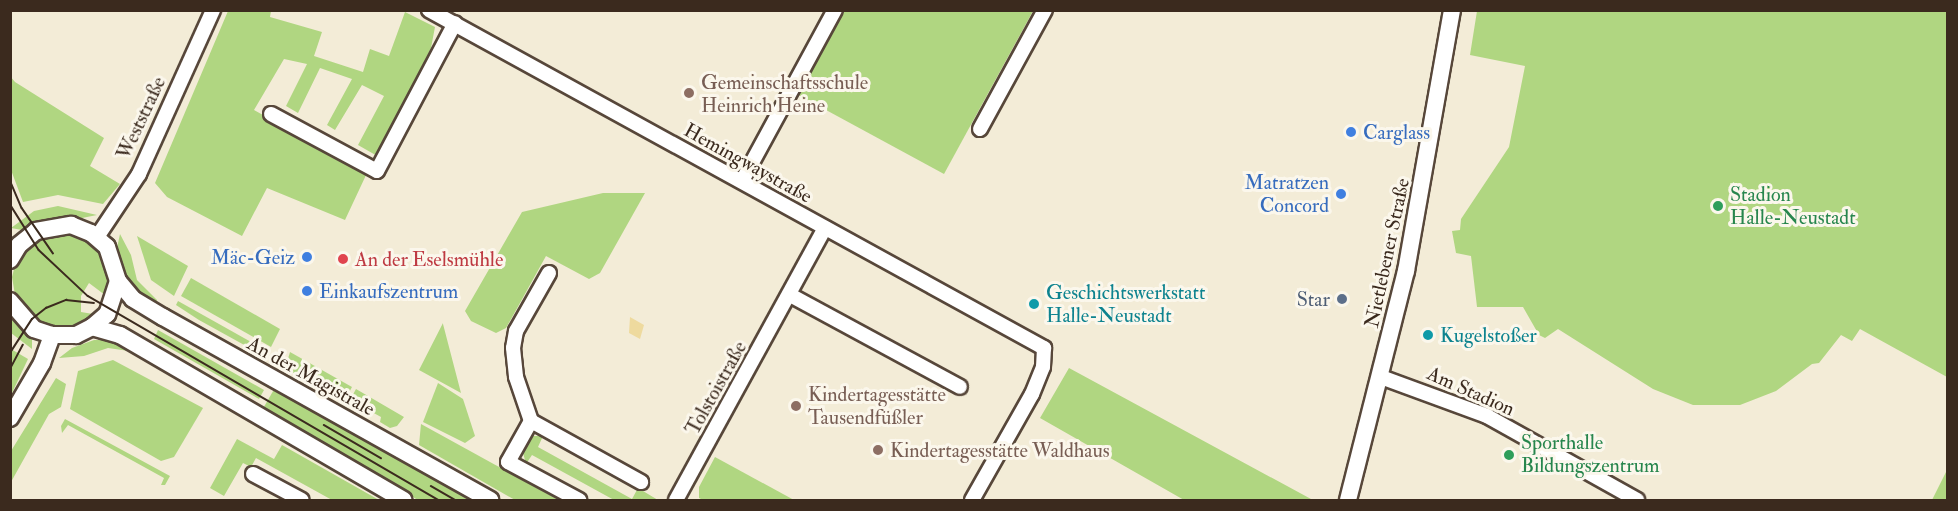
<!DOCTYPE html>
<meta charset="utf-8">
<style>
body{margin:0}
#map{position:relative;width:1958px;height:511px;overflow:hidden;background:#f3ecd7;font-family:"IM FELL Double Pica",serif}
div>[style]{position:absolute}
.green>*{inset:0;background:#b0d681}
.sand>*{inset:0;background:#eeda9e}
.roads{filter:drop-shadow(2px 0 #57473a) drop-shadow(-2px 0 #57473a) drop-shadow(0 2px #57473a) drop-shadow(0 -2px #57473a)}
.minor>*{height:14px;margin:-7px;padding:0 7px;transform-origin:7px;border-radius:7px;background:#fff}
.major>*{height:16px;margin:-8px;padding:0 8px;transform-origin:8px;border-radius:8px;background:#fff}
.tram>*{height:1.5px;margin:-0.75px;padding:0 0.75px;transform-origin:0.75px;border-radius:0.75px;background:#3b2a1e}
.dots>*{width:16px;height:16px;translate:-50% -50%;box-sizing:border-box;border:3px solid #fbf7ec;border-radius:50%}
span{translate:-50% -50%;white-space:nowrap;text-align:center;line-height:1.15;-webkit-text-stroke:6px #fbf7ec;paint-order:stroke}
.education-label{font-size:20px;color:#785e54}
.left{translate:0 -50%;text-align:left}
.street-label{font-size:20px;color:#3b2a1e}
.shop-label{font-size:20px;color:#366cbe}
.right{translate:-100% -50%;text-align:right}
.leisure-label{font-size:20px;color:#27864d}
.health-label{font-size:20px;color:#be3a42}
.culture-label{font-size:20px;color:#0d838f}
.service-label{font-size:20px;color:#4e5e75}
.frame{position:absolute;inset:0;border:12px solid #3b2a1e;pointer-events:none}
</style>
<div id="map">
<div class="green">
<i style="clip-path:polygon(228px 11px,271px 11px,270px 17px,322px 32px,314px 56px,363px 72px,370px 49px,389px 56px,405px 12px,435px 27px,431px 48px,379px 157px,358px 145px,384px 96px,362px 85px,335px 130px,327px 125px,352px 79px,320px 68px,298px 113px,286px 106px,307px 64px,284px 59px,254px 110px,367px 173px,345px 220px,267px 188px,242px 236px,167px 197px,155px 183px)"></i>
<i style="clip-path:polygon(835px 11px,1033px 11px,944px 174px,791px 91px)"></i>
<i style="clip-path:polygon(1477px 11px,1947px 11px,1947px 377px,1860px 329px,1852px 341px,1841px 335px,1819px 363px,1812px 364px,1776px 391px,1740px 405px,1693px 405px,1653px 389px,1558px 329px,1545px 338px,1539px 335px,1523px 307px,1477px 307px,1471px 256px,1456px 253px,1452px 231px,1460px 230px,1461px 219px,1509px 147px,1525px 66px,1470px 55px)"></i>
<i style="clip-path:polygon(10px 76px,15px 82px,104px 138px,90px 166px,120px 184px,103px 204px,58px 195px,23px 202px,11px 170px)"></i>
<i style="clip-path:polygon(603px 193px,645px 193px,600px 273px,589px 279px,546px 256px,506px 328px,496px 333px,471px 321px,465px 311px,522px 212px)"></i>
<i style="clip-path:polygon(58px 206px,97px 215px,22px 230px,11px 228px,34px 211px)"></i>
<i style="clip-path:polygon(64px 230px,95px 242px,111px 268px,109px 298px,89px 283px,81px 296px,81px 312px,99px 315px,77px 327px,50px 327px,34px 320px,15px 295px,12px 277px,16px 261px,36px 238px)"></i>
<i style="clip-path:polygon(120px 234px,131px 255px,137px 280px,157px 300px,155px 307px,127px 284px,117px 248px)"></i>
<i style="clip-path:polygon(137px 236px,188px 266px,174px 296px,151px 280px)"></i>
<i style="clip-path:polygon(191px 278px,280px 329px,271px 347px,181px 296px)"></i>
<i style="clip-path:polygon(178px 301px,269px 352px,266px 357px,199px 320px,176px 305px)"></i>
<i style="clip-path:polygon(10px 313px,32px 337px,32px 349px,11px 333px)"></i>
<i style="clip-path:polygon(443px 323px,443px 324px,461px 393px,419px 370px)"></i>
<i style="clip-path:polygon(158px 330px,264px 390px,259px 399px,154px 339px)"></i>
<i style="clip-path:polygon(94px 340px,111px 340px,132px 348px,129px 351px,108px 348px,84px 356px,59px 358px,72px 348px)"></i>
<i style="clip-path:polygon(11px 349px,28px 359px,11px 395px)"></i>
<i style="clip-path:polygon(290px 352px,352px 387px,345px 400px,285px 369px)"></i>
<i style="clip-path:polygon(113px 360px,203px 408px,174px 457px,161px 461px,70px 409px,78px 371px)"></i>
<i style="clip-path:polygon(1069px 368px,1311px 499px,1313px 500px,1184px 500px,1040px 418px)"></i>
<i style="clip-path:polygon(56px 378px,66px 384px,61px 407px,49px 414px,11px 482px,11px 451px)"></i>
<i style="clip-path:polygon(438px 383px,463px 399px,475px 436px,465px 443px,423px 422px)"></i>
<i style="clip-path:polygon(276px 386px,478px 500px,418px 500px,261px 412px)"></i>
<i style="clip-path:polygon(356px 389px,404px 417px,397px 426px,390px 428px,380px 422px,381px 417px,350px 400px)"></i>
<i style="clip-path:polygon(65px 419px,170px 476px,165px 485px,161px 485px,164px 478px,68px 425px,62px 433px,61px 426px)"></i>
<i style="clip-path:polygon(421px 424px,559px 500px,515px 500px,419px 445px)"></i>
<i style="clip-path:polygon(533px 436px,543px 436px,538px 447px,632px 499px,638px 488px,658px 500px,614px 500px,532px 455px,526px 464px,522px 449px)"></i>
<i style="clip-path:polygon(237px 439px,274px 459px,282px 445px,379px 500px,332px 500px,256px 458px,251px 467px,243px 463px,224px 496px,210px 488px)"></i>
<i style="clip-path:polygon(715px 457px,794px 500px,703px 500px,699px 498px,699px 487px)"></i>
<i style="clip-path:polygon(1947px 470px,1947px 500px,1932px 500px)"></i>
</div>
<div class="sand">
<i style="clip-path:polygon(630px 317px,644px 325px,640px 339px,629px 333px)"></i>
</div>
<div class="roads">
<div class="minor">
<i style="left:429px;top:10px;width:702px;rotate:28.79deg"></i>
<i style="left:1044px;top:348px;width:19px;rotate:93deg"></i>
<i style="left:1043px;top:367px;width:29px;rotate:112deg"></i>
<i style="left:1032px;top:394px;width:122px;rotate:119.5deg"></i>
<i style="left:271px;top:114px;width:120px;rotate:28.3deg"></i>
<i style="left:377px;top:171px;width:167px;rotate:-62.2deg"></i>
<i style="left:980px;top:129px;width:136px;rotate:-61.4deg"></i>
<i style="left:742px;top:181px;width:195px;rotate:-61.5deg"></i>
<i style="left:97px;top:237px;width:76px;rotate:-56.3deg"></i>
<i style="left:139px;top:174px;width:180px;rotate:-65.7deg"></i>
<i style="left:549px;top:273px;width:67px;rotate:119.6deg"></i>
<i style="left:516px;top:331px;width:17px;rotate:100deg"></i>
<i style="left:513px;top:348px;width:29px;rotate:84deg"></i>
<i style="left:516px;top:377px;width:46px;rotate:71.2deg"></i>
<i style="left:531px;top:421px;width:126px;rotate:29deg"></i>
<i style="left:790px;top:295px;width:193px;rotate:28.4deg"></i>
<i style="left:1381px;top:377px;width:113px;rotate:20.2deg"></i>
<i style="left:1487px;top:416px;width:172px;rotate:29.2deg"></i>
<i style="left:531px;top:421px;width:47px;rotate:119.3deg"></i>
<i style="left:508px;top:462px;width:81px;rotate:28.2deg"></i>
<i style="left:253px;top:474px;width:55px;rotate:28deg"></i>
<i style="left:676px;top:500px;width:310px;rotate:-61.3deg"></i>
</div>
<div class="major">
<i style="left:10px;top:260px;width:17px;rotate:-59deg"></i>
<i style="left:19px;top:245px;width:22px;rotate:-39deg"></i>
<i style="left:36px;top:231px;width:36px;rotate:-10deg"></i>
<i style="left:71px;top:225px;width:22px;rotate:22deg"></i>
<i style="left:91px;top:233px;width:21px;rotate:41deg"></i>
<i style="left:107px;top:247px;width:36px;rotate:72deg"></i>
<i style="left:118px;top:281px;width:35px;rotate:108deg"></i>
<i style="left:107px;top:314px;width:20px;rotate:139deg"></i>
<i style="left:92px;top:327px;width:18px;rotate:153deg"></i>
<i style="left:76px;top:335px;width:24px;rotate:180deg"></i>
<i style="left:52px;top:335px;width:19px;rotate:-162deg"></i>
<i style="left:34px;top:329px;width:37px;rotate:-131deg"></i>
<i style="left:118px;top:281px;width:23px;rotate:50deg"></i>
<i style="left:133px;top:299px;width:35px;rotate:31deg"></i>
<i style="left:163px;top:317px;width:375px;rotate:29.2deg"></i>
<i style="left:92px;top:327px;width:29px;rotate:16deg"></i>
<i style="left:120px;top:335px;width:328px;rotate:30.2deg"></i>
<i style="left:10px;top:418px;width:64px;rotate:-59.8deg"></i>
<i style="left:42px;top:363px;width:30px;rotate:-70deg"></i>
<i style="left:1348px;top:500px;width:236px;rotate:-75.8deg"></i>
<i style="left:1406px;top:271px;width:265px;rotate:-80deg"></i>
</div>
</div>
<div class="tram">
<i style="left:10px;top:180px;width:30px;rotate:67deg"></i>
<i style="left:22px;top:208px;width:55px;rotate:55.4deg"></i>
<i style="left:10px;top:204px;width:54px;rotate:57.8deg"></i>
<i style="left:39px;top:250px;width:67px;rotate:43.2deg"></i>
<i style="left:88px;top:296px;width:405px;rotate:30.2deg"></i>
<i style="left:10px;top:353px;width:40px;rotate:-57.1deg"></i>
<i style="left:32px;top:319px;width:18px;rotate:-38deg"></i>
<i style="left:46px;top:308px;width:22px;rotate:-22deg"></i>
<i style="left:66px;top:300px;width:28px;rotate:6deg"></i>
<i style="left:10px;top:369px;width:27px;rotate:-62deg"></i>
<i style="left:324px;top:425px;width:66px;rotate:30.1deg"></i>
<i style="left:431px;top:486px;width:28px;rotate:30deg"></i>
</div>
<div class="dots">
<i style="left:689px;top:93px;background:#8d6e63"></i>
<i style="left:1351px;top:132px;background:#3f7fe0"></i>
<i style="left:1341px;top:194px;background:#3f7fe0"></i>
<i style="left:1718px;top:206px;background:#2e9e5b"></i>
<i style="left:307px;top:257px;background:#3f7fe0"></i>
<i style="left:343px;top:259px;background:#e0444e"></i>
<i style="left:307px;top:291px;background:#3f7fe0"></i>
<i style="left:1342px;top:299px;background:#5c6f8a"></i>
<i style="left:1034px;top:304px;background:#0f9aa8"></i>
<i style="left:1428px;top:335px;background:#0f9aa8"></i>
<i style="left:796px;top:406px;background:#8d6e63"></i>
<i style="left:878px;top:450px;background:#8d6e63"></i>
<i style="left:1509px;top:455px;background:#2e9e5b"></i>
</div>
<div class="education-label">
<span class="left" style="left:701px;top:94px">Gemeinschaftsschule<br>Heinrich Heine</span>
<span class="left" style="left:808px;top:406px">Kindertagesstätte<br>Tausendfüßler</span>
<span class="left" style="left:890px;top:450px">Kindertagesstätte Waldhaus</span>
</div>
<div class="street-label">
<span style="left:141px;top:118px;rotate:-65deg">Weststraße</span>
<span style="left:748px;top:163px;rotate:29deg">Hemingwaystraße</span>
<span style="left:1387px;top:253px;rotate:-78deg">Nietlebener Straße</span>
<span style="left:311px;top:376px;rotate:29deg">An der Magistrale</span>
<span style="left:716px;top:388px;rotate:-61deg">Tolstoistraße</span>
<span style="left:1471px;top:391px;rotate:24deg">Am Stadion</span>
</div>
<div class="shop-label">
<span class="left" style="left:1363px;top:132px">Carglass</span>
<span class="right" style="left:1329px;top:194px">Matratzen<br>Concord</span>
<span class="right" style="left:295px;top:257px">Mäc-Geiz</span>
<span class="left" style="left:319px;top:291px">Einkaufszentrum</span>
</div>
<div class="leisure-label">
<span class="left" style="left:1730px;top:206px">Stadion<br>Halle-Neustadt</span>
<span class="left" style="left:1521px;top:454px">Sporthalle<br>Bildungszentrum</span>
</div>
<div class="health-label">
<span class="left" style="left:355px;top:259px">An der Eselsmühle</span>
</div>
<div class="culture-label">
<span class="left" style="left:1046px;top:304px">Geschichtswerkstatt<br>Halle-Neustadt</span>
<span class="left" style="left:1440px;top:335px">Kugelstoßer</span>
</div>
<div class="service-label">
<span class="right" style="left:1330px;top:299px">Star</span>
</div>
<div class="frame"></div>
</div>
